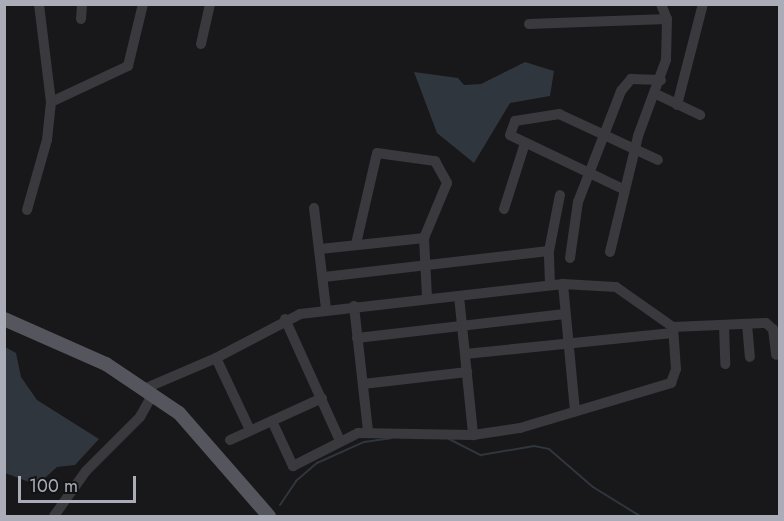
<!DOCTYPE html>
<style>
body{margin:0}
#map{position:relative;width:784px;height:521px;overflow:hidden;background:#181719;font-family:Jost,sans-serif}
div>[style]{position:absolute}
.water>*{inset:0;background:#30363e}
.stream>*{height:2px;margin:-1px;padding:0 1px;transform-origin:1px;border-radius:1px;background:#30363e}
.minor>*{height:10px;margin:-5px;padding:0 5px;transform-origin:5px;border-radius:5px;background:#39393e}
.major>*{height:14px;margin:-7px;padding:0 7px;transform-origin:7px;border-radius:7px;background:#55555d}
span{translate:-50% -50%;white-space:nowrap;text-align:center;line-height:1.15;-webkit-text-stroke:4.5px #131214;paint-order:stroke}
.frame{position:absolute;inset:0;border:6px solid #aaadb8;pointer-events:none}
.scale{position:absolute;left:18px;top:476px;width:118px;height:27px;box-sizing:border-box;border:3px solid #aaadb8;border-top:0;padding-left:8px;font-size:18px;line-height:21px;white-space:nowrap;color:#aaadb8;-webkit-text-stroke:4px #131214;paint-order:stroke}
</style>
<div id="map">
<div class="water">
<i style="clip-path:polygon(525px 62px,554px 71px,550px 96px,510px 103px,474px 163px,437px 133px,414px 72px,458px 78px,464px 85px,481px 84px)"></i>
<i style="clip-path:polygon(5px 347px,16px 353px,21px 377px,37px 400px,99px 439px,75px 465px,57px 467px,37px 485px,5px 473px)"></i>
</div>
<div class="stream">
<i style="left:449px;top:439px;width:36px;rotate:27deg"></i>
<i style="left:481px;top:455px;width:54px;rotate:-9.6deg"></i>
<i style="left:534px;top:446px;width:15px;rotate:11deg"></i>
<i style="left:549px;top:449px;width:58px;rotate:40.8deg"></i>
<i style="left:593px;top:487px;width:55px;rotate:31.7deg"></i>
<i style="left:280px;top:505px;width:29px;rotate:-56deg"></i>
<i style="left:296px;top:481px;width:28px;rotate:-41deg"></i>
<i style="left:317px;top:463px;width:51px;rotate:-24.1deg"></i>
<i style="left:364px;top:442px;width:27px;rotate:-8deg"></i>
</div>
<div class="minor">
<i style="left:81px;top:19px;width:15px;rotate:-86deg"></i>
<i style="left:529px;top:24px;width:138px;rotate:-2.1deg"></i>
<i style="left:201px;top:44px;width:41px;rotate:-77.3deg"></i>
<i style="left:656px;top:94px;width:49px;rotate:25.5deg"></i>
<i style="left:51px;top:102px;width:85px;rotate:-25.1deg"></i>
<i style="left:128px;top:66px;width:64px;rotate:-76.4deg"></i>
<i style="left:677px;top:105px;width:104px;rotate:-75.6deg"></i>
<i style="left:623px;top:189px;width:125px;rotate:-154.5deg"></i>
<i style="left:510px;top:135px;width:15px;rotate:-70deg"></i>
<i style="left:515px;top:121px;width:45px;rotate:-9deg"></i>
<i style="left:559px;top:114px;width:109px;rotate:24.9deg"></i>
<i style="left:314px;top:208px;width:101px;rotate:83.2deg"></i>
<i style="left:504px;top:209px;width:69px;rotate:-72.3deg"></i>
<i style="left:27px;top:210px;width:73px;rotate:-74.1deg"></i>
<i style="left:47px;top:140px;width:38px;rotate:-84deg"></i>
<i style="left:51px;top:102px;width:99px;rotate:-97deg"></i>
<i style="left:356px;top:244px;width:93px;rotate:-77deg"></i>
<i style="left:377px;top:153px;width:59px;rotate:7.9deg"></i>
<i style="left:435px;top:161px;width:25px;rotate:61deg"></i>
<i style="left:447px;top:183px;width:60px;rotate:112.7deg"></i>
<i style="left:424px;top:238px;width:60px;rotate:87.1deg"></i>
<i style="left:320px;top:249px;width:105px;rotate:-6deg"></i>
<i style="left:610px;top:252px;width:119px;rotate:-76.4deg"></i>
<i style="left:638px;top:136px;width:81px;rotate:-69.8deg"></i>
<i style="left:666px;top:60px;width:41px;rotate:-88.6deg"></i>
<i style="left:667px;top:19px;width:16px;rotate:-112deg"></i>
<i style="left:570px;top:258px;width:57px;rotate:-81.9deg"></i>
<i style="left:578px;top:202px;width:119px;rotate:-68.8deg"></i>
<i style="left:621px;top:91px;width:16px;rotate:-50deg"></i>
<i style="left:631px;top:79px;width:30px;rotate:2deg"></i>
<i style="left:324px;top:277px;width:226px;rotate:-6.6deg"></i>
<i style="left:563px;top:284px;width:128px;rotate:84.6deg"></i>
<i style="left:550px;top:285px;width:34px;rotate:-92deg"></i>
<i style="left:549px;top:251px;width:57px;rotate:-78.9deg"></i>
<i style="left:459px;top:296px;width:140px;rotate:84.2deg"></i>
<i style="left:354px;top:306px;width:126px;rotate:83.6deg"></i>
<i style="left:285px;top:319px;width:134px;rotate:65.7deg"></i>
<i style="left:747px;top:324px;width:33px;rotate:85deg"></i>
<i style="left:724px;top:326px;width:38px;rotate:88deg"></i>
<i style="left:357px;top:338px;width:209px;rotate:-6.6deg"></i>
<i style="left:465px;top:354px;width:206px;rotate:-5.8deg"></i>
<i style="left:216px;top:358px;width:80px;rotate:64.7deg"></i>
<i style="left:363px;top:384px;width:105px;rotate:-6.6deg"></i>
<i style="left:146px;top:388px;width:76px;rotate:-23.2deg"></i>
<i style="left:216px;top:358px;width:95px;rotate:-27.6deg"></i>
<i style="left:300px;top:314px;width:265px;rotate:-6.5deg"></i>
<i style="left:563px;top:284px;width:53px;rotate:3.2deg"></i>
<i style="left:616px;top:287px;width:70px;rotate:35.1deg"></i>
<i style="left:673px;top:327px;width:93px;rotate:-2.5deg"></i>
<i style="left:766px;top:323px;width:9px;rotate:41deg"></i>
<i style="left:773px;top:329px;width:26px;rotate:83deg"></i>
<i style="left:272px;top:421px;width:50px;rotate:65deg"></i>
<i style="left:293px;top:466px;width:73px;rotate:-26.9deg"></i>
<i style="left:358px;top:433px;width:115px;rotate:1deg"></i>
<i style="left:473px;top:435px;width:48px;rotate:-8.5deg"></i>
<i style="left:520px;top:428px;width:158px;rotate:-16.6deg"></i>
<i style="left:671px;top:383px;width:15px;rotate:-70deg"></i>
<i style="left:676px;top:369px;width:42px;rotate:-94.1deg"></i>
<i style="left:230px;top:440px;width:101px;rotate:-24.5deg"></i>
<i style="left:54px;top:516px;width:55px;rotate:-54.6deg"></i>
<i style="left:86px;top:471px;width:76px;rotate:-45deg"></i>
<i style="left:140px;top:417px;width:26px;rotate:-61deg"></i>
</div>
<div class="major">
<i style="left:4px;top:319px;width:111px;rotate:23.8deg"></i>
<i style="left:106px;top:364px;width:88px;rotate:33.9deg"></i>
<i style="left:179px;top:413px;width:137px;rotate:48.9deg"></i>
</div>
<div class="frame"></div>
<div class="scale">100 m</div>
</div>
